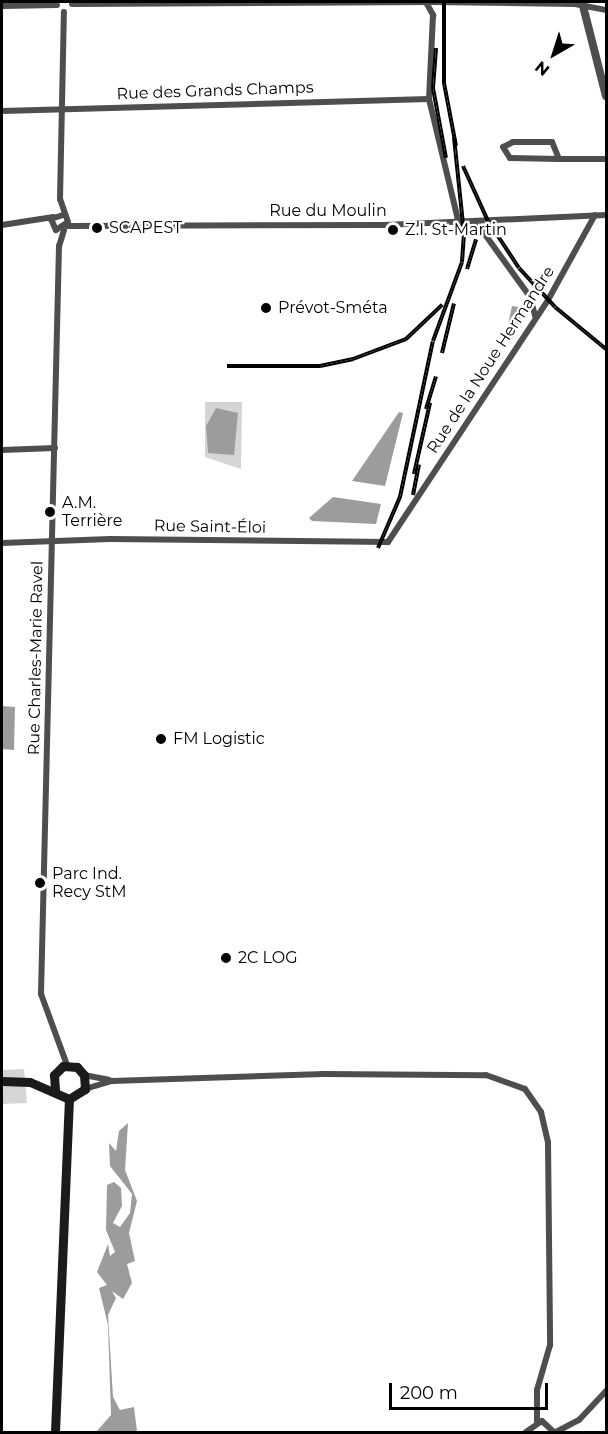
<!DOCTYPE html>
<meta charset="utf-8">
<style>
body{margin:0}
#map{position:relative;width:608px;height:1434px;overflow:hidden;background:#fff;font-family:Montserrat,sans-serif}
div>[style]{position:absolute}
.green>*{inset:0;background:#d5d5d5}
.water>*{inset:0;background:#9c9c9c}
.minor>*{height:6px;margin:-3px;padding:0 3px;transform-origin:3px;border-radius:3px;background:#4e4e4e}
.tertiary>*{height:8px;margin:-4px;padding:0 4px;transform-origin:4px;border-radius:4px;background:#4e4e4e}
.secondary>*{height:9px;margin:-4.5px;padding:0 4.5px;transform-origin:4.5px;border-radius:4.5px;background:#1b1b1b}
.rail>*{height:4px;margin-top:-2px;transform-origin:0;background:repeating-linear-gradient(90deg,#fff 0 4.5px,#000 0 9px);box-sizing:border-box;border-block:2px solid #000}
.dots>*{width:16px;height:16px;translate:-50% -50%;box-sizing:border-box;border:3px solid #fff;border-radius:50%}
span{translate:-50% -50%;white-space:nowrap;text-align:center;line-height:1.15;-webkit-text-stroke:4.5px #fff;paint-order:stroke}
.street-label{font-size:16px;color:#000}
.poi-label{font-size:16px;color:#000}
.left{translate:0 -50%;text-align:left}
.frame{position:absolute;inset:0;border:3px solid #000;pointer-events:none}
.north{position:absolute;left:524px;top:24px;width:60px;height:60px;-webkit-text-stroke:4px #fff;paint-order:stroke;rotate:219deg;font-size:16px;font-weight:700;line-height:24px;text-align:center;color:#000}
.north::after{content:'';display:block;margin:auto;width:21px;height:27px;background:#000;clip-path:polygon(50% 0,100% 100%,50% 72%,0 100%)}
.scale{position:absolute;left:389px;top:1383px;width:159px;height:27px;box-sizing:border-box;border:3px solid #000;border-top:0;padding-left:8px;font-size:18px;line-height:21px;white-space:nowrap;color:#000;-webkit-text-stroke:4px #fff;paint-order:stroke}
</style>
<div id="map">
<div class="green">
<i style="clip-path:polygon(205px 402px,242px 402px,241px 469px,205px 457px)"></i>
<i style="clip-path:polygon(24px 1069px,27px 1103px,2px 1104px,2px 1070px)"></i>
</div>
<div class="water">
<i style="clip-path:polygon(512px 306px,525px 308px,512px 340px,505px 339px)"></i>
<i style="clip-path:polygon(216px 408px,238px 413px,234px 455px,208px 453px,206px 426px)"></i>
<i style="clip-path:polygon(399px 412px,403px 413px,385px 486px,352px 481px)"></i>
<i style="clip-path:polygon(333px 497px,381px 504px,376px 524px,312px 521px,309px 518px)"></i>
<i style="clip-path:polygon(2px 706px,15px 707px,14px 750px,2px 749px)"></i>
<i style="clip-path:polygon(128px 1123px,125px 1170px,137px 1201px,129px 1233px,135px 1261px,127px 1264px,132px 1283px,123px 1299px,112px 1291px,116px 1298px,108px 1315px,113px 1397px,120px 1410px,134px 1407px,137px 1431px,96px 1432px,111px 1415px,108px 1325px,99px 1288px,107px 1285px,97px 1272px,108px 1244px,110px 1256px,115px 1252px,106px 1230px,107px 1185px,114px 1182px,121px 1188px,122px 1206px,113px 1223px,120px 1227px,130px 1213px,132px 1194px,110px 1166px,109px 1143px,116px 1151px,119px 1131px)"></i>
</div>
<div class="minor">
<i style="left:72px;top:4px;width:360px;rotate:-0.3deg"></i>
<i style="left:432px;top:2px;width:143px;rotate:0.8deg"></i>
<i style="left:575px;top:4px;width:32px;rotate:11deg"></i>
<i style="left:427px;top:4px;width:13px;rotate:61deg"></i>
<i style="left:433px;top:15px;width:84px;rotate:92.7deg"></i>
<i style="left:429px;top:99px;width:129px;rotate:76.5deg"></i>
<i style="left:2px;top:6px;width:55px;rotate:-1deg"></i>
<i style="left:2px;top:111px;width:427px;rotate:-1.6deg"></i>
<i style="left:559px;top:159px;width:18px;rotate:-112deg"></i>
<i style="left:552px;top:142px;width:39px;rotate:180deg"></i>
<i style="left:513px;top:142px;width:11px;rotate:153deg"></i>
<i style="left:503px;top:147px;width:13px;rotate:58deg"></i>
<i style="left:510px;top:158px;width:49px;rotate:1.2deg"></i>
<i style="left:559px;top:159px;width:47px"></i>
<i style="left:63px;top:215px;width:13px;rotate:162deg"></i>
<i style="left:51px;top:219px;width:12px;rotate:66deg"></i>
<i style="left:56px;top:230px;width:14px;rotate:-34deg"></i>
<i style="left:68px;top:222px;width:24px;rotate:-109deg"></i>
<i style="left:60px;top:199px;width:187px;rotate:-88.8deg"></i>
<i style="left:476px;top:222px;width:92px;rotate:54.2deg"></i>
<i style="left:530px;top:297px;width:20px;rotate:75deg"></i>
<i style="left:2px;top:225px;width:52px;rotate:-8.9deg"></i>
<i style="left:68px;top:226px;width:317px;rotate:-0.2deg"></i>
<i style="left:385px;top:225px;width:221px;rotate:-2.6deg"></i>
<i style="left:64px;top:230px;width:17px;rotate:107deg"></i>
<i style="left:59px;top:246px;width:748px;rotate:91.38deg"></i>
<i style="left:41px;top:994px;width:76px;rotate:69.9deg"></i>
<i style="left:2px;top:450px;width:53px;rotate:-2.2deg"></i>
<i style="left:2px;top:543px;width:108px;rotate:-2.1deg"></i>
<i style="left:110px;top:539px;width:278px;rotate:0.6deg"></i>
<i style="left:388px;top:542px;width:290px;rotate:-56.5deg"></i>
<i style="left:548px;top:300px;width:97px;rotate:-61.1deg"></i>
<i style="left:84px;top:1075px;width:25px;rotate:11deg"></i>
<i style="left:85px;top:1089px;width:28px;rotate:-17deg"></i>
<i style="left:112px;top:1081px;width:212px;rotate:-1.9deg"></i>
<i style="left:324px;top:1074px;width:162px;rotate:0.4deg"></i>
<i style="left:486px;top:1075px;width:41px;rotate:19.7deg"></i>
<i style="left:525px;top:1089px;width:28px;rotate:55deg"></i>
<i style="left:541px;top:1112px;width:31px;rotate:77deg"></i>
<i style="left:548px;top:1142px;width:203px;rotate:89.4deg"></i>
<i style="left:550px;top:1345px;width:47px;rotate:106.1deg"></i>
<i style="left:537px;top:1390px;width:31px;rotate:90deg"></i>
<i style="left:526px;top:1432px;width:19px;rotate:-35deg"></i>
<i style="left:542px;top:1421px;width:16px;rotate:43deg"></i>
<i style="left:556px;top:1432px;width:26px;rotate:-28deg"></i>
<i style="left:579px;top:1420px;width:40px;rotate:-47deg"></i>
</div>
<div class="tertiary">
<i style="left:582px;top:2px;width:97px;rotate:75.7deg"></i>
</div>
<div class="secondary">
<i style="left:2px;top:1081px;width:28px;rotate:2deg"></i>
<i style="left:30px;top:1082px;width:43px;rotate:23.6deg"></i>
<i style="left:69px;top:1099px;width:19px;rotate:-32deg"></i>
<i style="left:85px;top:1089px;width:14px;rotate:-94deg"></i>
<i style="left:84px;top:1075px;width:11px;rotate:-131deg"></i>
<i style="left:77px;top:1067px;width:14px;rotate:-176deg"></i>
<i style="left:63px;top:1066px;width:13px;rotate:135deg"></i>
<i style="left:54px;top:1075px;width:16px;rotate:86deg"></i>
<i style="left:55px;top:1432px;width:333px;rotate:-87.6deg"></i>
</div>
<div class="rail">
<i style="left:444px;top:2px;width:81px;rotate:90deg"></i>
<i style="left:444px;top:83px;width:64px;rotate:79.2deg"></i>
<i style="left:436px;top:48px;width:40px;rotate:94.3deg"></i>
<i style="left:433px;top:88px;width:71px;rotate:79.5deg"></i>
<i style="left:463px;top:166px;width:60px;rotate:65.6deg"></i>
<i style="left:488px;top:221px;width:56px;rotate:56.6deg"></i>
<i style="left:519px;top:268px;width:53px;rotate:47.3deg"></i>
<i style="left:555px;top:307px;width:66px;rotate:39.5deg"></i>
<i style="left:467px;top:269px;width:31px;rotate:-73deg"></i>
<i style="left:442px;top:353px;width:51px;rotate:-76.5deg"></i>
<i style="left:227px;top:366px;width:93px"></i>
<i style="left:320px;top:366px;width:34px;rotate:-12deg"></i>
<i style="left:353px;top:359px;width:57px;rotate:-20.7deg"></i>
<i style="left:406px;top:339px;width:50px;rotate:-43.4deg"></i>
<i style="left:426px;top:409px;width:34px;rotate:-73deg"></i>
<i style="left:414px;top:474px;width:73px;rotate:-77.3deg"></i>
<i style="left:413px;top:495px;width:31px;rotate:-79deg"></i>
<i style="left:378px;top:548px;width:56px;rotate:-66.7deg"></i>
<i style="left:400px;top:497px;width:159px;rotate:-78.1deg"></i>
<i style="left:433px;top:341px;width:84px;rotate:-69.8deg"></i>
<i style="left:462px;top:262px;width:28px;rotate:-86deg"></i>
<i style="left:464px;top:234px;width:97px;rotate:-95.9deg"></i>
</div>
<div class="dots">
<i style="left:97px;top:228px;background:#000"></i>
<i style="left:393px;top:230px;background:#000"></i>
<i style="left:266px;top:308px;background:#000"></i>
<i style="left:50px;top:512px;background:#000"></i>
<i style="left:161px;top:739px;background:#000"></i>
<i style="left:40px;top:883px;background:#000"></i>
<i style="left:226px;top:958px;background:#000"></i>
</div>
<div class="street-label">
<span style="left:215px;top:91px;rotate:-2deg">Rue des Grands Champs</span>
<span style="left:328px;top:211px">Rue du Moulin</span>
<span style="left:491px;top:360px;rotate:-57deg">Rue de la Noue Hermandre</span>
<span style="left:210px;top:527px;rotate:1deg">Rue Saint-Éloi</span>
<span style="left:36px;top:658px;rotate:-89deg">Rue Charles-Marie Ravel</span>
</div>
<div class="poi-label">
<span class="left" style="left:109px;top:228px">SCAPEST</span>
<span class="left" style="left:405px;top:230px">Z.I. St-Martin</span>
<span class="left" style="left:278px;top:308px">Prévot-Sméta</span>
<span class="left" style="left:62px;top:512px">A.M.<br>Terrière</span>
<span class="left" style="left:173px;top:739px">FM Logistic</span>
<span class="left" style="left:52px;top:883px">Parc Ind.<br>Recy StM</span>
<span class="left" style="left:238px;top:958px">2C LOG</span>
</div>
<div class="frame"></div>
<div class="north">N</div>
<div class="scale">200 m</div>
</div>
